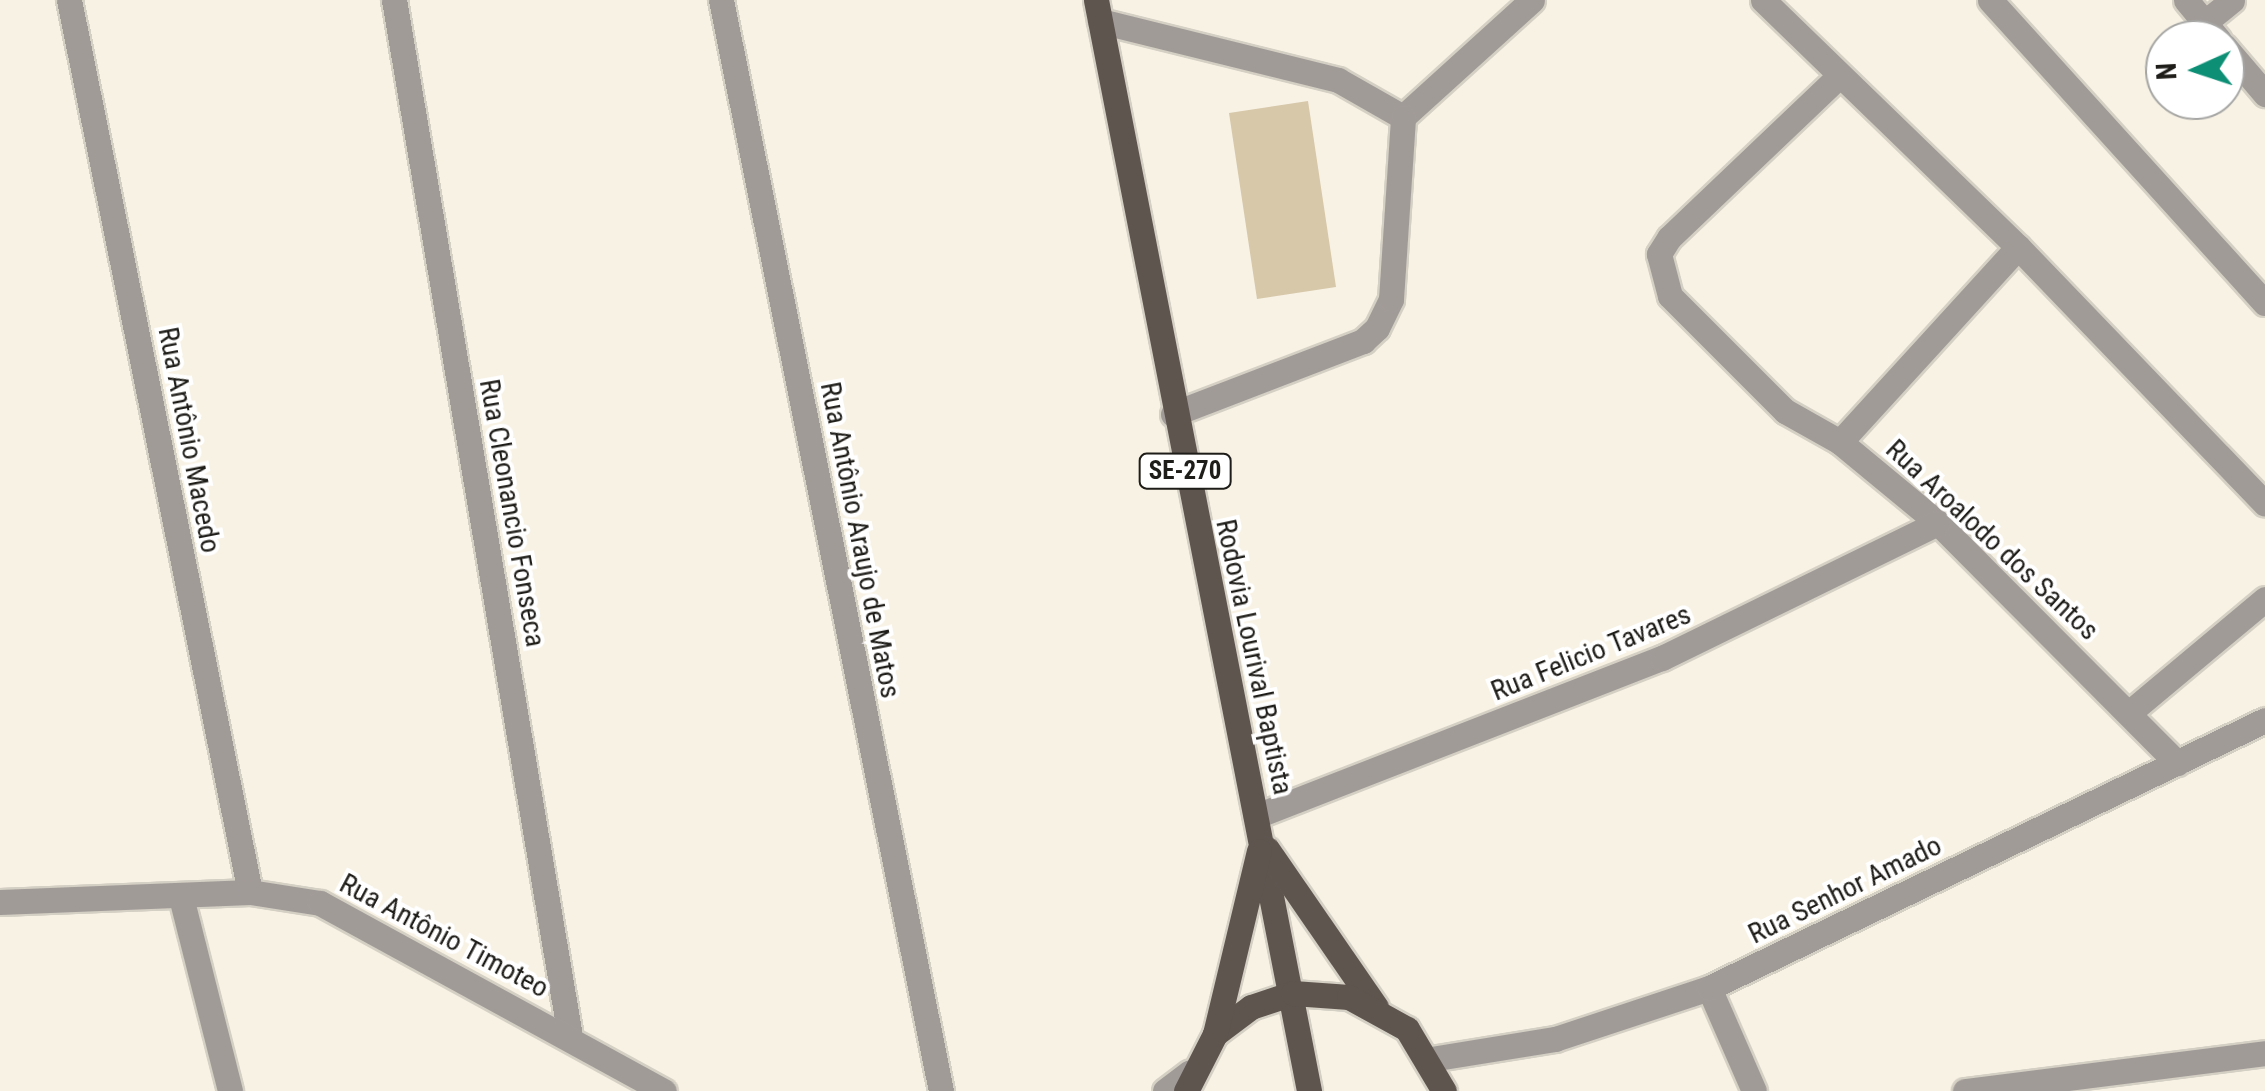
<!DOCTYPE html>
<meta charset="utf-8">
<style>
body{margin:0}
#map{position:relative;width:2265px;height:1091px;overflow:hidden;background:#f8f2e5;font-family:"Roboto Condensed",sans-serif}
div>[style]{position:absolute}
.building>*{inset:0;background:#d6c8a9}
.roads{filter:drop-shadow(2px 0 #d5d0c4) drop-shadow(-2px 0 #d5d0c4) drop-shadow(0 2px #d5d0c4) drop-shadow(0 -2px #d5d0c4)}
.minor>*{height:25px;margin:-12.5px;padding:0 12.5px;transform-origin:12.5px;border-radius:12.5px;background:#a19b98}
.major>*{height:25px;margin:-12.5px;padding:0 12.5px;transform-origin:12.5px;border-radius:12.5px;background:#5e554f}
span{translate:-50% -50%;white-space:nowrap;text-align:center;line-height:1.15;-webkit-text-stroke:8px #fff;paint-order:stroke}
.shield-label span{padding:2px 8px;background:#fff;border:2px solid;border-radius:8px;-webkit-text-stroke-width:0}
.shield-label{font-size:25px;color:#1f1d19;font-weight:700}
.street-label{font-size:28px;color:#1f1d19}
.north{position:absolute;left:2145px;top:20px;width:100px;height:100px;box-sizing:border-box;background:#fff;border:2px solid #a5a5a3;border-radius:50%;rotate:267deg;font-size:28px;font-weight:700;line-height:40px;text-align:center;color:#1f1d19}
.north::after{content:'';display:block;margin:auto;width:35px;height:45px;background:#0c8f75;clip-path:polygon(50% 0,100% 100%,50% 72%,0 100%)}
</style>
<div id="map">
<div class="building">
<i style="clip-path:polygon(1308px 101px,1336px 287px,1257px 299px,1229px 113px)"></i>
</div>
<div class="roads">
<div class="minor">
<i style="left:69px;top:0;width:910px;rotate:78.53deg"></i>
<i style="left:394px;top:0;width:1051px;rotate:80.36deg"></i>
<i style="left:721px;top:0;width:1113px;rotate:78.6deg"></i>
<i style="left:1763px;top:0;width:355px;rotate:44.1deg"></i>
<i style="left:2018px;top:247px;width:356px;rotate:46.1deg"></i>
<i style="left:1990px;top:0;width:409px;rotate:47.8deg"></i>
<i style="left:2186px;top:0;width:52px;rotate:50.5deg"></i>
<i style="left:1100px;top:21px;width:245px;rotate:13.9deg"></i>
<i style="left:1338px;top:80px;width:75px;rotate:29.6deg"></i>
<i style="left:2204px;top:23px;width:36px;rotate:-39deg"></i>
<i style="left:2225px;top:47px;width:62px;rotate:49.6deg"></i>
<i style="left:1838px;top:77px;width:233px;rotate:136.4deg"></i>
<i style="left:1669px;top:238px;width:19px;rotate:122deg"></i>
<i style="left:1659px;top:254px;width:43px;rotate:75.3deg"></i>
<i style="left:1670px;top:296px;width:163px;rotate:45deg"></i>
<i style="left:1785px;top:411px;width:63px;rotate:29.4deg"></i>
<i style="left:1840px;top:442px;width:127px;rotate:39.6deg"></i>
<i style="left:1938px;top:523px;width:339px;rotate:45.1deg"></i>
<i style="left:1403px;top:117px;width:174px;rotate:-42.2deg"></i>
<i style="left:1173px;top:414px;width:204px;rotate:-21deg"></i>
<i style="left:1363px;top:341px;width:19px;rotate:-43deg"></i>
<i style="left:1377px;top:328px;width:32px;rotate:-64deg"></i>
<i style="left:1391px;top:299px;width:182px;rotate:-86.2deg"></i>
<i style="left:1840px;top:442px;width:264px;rotate:-47.6deg"></i>
<i style="left:2130px;top:712px;width:176px;rotate:-39.9deg"></i>
<i style="left:1256px;top:816px;width:436px;rotate:-21.3deg"></i>
<i style="left:1662px;top:658px;width:307px;rotate:-26.1deg"></i>
<i style="left:181px;top:897px;width:200px;rotate:75.8deg"></i>
<i style="left:0;top:902px;width:250px;rotate:-2.3deg"></i>
<i style="left:250px;top:892px;width:71px;rotate:8.9deg"></i>
<i style="left:320px;top:903px;width:392px;rotate:28.7deg"></i>
<i style="left:1709px;top:988px;width:112px;rotate:66.4deg"></i>
<i style="left:1431px;top:1059px;width:126px;rotate:-9.2deg"></i>
<i style="left:1555px;top:1039px;width:162px;rotate:-18.3deg"></i>
<i style="left:1709px;top:988px;width:617px;rotate:-25.73deg"></i>
<i style="left:1165px;top:1091px;width:31px;rotate:-37deg"></i>
<i style="left:1965px;top:1091px;width:302px;rotate:-7.2deg"></i>
</div>
<div class="major">
<i style="left:1096px;top:0;width:1112px;rotate:78.95deg"></i>
<i style="left:1267px;top:849px;width:192px;rotate:55.4deg"></i>
<i style="left:1215px;top:1034px;width:45px;rotate:-36.9deg"></i>
<i style="left:1251px;top:1007px;width:44px;rotate:-18.4deg"></i>
<i style="left:1293px;top:993px;width:56px;rotate:4.1deg"></i>
<i style="left:1349px;top:997px;width:66px;rotate:28.9deg"></i>
<i style="left:1407px;top:1029px;width:72px;rotate:59.2deg"></i>
<i style="left:1186px;top:1091px;width:64px;rotate:-63deg"></i>
<i style="left:1215px;top:1034px;width:188px;rotate:-76.5deg"></i>
</div>
</div>
<div class="shield-label">
<span style="left:1185px;top:471px">SE-270</span>
</div>
<div class="street-label">
<span style="left:189px;top:440px;rotate:79deg">Rua Antônio Macedo</span>
<span style="left:512px;top:513px;rotate:80deg">Rua Cleonancio Fonseca</span>
<span style="left:860px;top:540px;rotate:79deg">Rua Antônio Araujo de Matos</span>
<span style="left:1992px;top:540px;rotate:43deg">Rua Aroalodo dos Santos</span>
<span style="left:1591px;top:653px;rotate:-22deg">Rua Felicio Tavares</span>
<span style="left:1254px;top:657px;rotate:78deg">Rodovia Lourival Baptista</span>
<span style="left:1845px;top:890px;rotate:-26deg">Rua Senhor Amado</span>
<span style="left:444px;top:936px;rotate:28deg">Rua Antônio Timoteo</span>
</div>
<div class="north">N</div>
</div>
